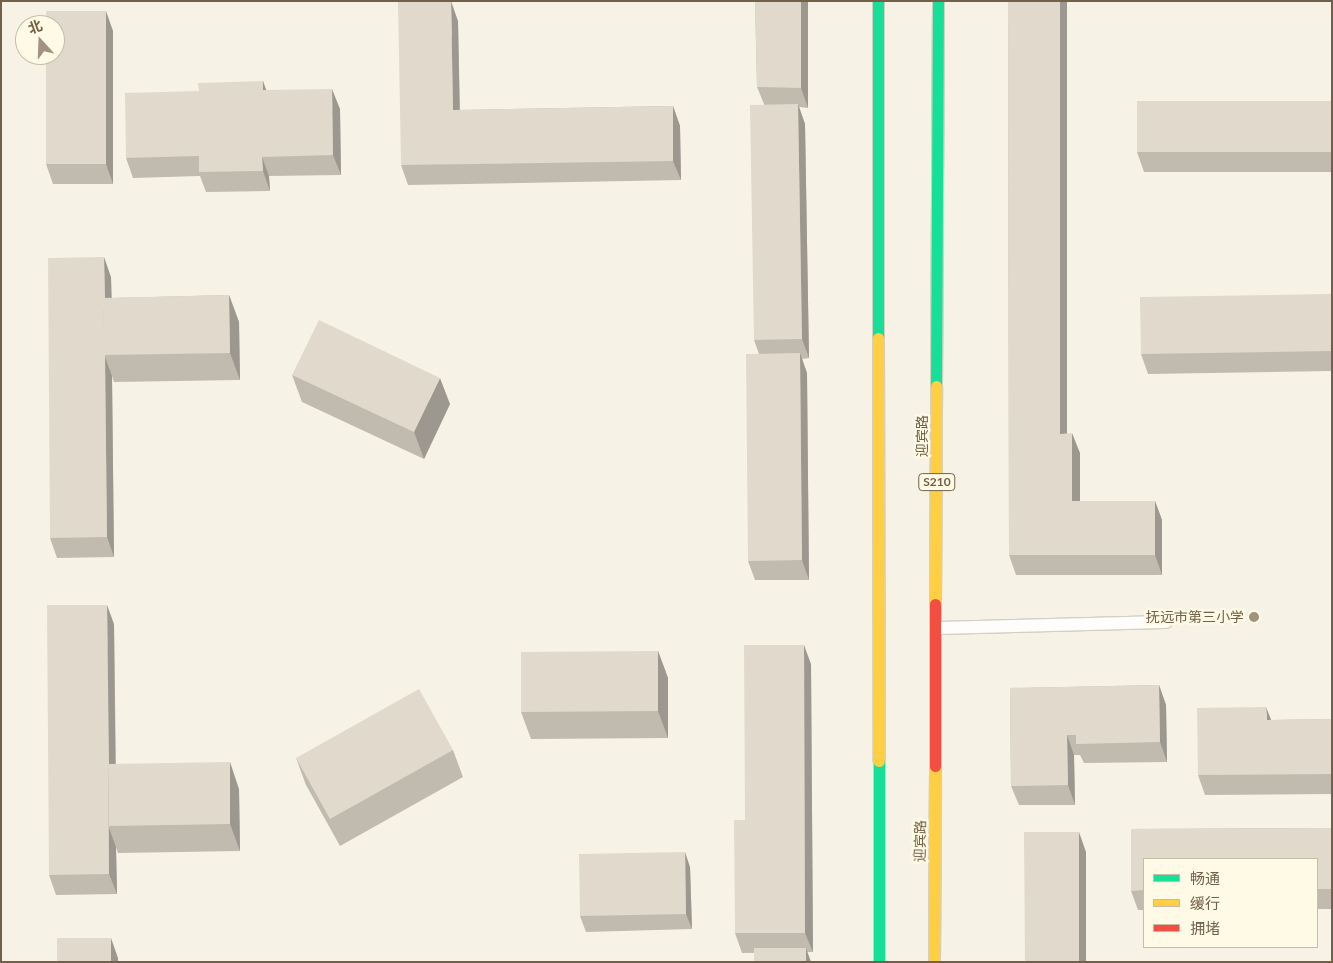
<!DOCTYPE html>
<meta charset="utf-8">
<style>
body{margin:0}
#map{position:relative;width:1333px;height:963px;overflow:hidden;background:#f6f3e6;font-family:Lato,"Noto Sans SC",sans-serif}
div>[style]{position:absolute}
.roads{filter:drop-shadow(1px 0 #d5cfc1) drop-shadow(-1px 0 #d5cfc1) drop-shadow(0 1px #d5cfc1) drop-shadow(0 -1px #d5cfc1)}
.lane>*{height:12px;margin:-6px;padding:0 6px;transform-origin:6px;border-radius:6px;background:#fefdfb}
.fast>*{height:11px;margin:-5.5px;padding:0 5.5px;transform-origin:5.5px;border-radius:5.5px;background:#16e098}
.slow>*{height:11px;margin:-5.5px;padding:0 5.5px;transform-origin:5.5px;border-radius:5.5px;background:#ffcf43}
.jam>*{height:11px;margin:-5.5px;padding:0 5.5px;transform-origin:5.5px;border-radius:5.5px;background:#f24e42}
.wall>*{inset:0;background:#c1bbaf}
.shaded-wall>*{inset:0;background:#9d988f}
.building>*{inset:0;background:#e0d9cc}
.dots>*{width:14px;height:14px;translate:-50% -50%;box-sizing:border-box;border:2px solid #fffae6;border-radius:50%}
span{translate:-50% -50%;white-space:nowrap;text-align:center;line-height:1.15;-webkit-text-stroke:4.5px #fffae6;paint-order:stroke}
.shield-label span{padding:1px 4px;background:#fffae6;border:1px solid;border-radius:4px;-webkit-text-stroke-width:0}
.shield-label{font-size:12px;color:#736048;font-weight:700}
.street-label{font-size:14px;color:#736048}
.poi-label{font-size:14px;color:#736048}
.right{translate:-100% -50%;text-align:right}
.frame{position:absolute;inset:0;border:2px solid #736048;pointer-events:none}
.legend{position:absolute;left:1143px;top:858px;width:175px;height:90px;box-sizing:border-box;background:#fffae6;border:1px solid #c7bca7;margin:0;padding:6px 9px;list-style:none;font-size:15px;color:#736048}
.legend li{display:flex;align-items:center;gap:10px;height:25px}
.legend b{width:25px;border:1px solid #c7bca7}
.north{position:absolute;left:15px;top:15px;width:50px;height:50px;box-sizing:border-box;background:#fffae6;border:1px solid #c7bca7;border-radius:50%;rotate:340deg;font-size:14px;font-weight:700;line-height:20px;text-align:center;color:#736048}
.north::after{content:'';display:block;margin:auto;width:18px;height:22px;background:#a1937f;clip-path:polygon(50% 0,100% 100%,50% 72%,0 100%)}
</style>
<div id="map">
<div class="roads">
<div class="lane">
<i style="left:937px;top:628px;width:229px;rotate:-1.5deg"></i>
</div>
<div class="fast">
<i style="left:878px;top:1px;width:337px;rotate:90deg"></i>
<i style="left:936px;top:386px;width:385px;rotate:-89.7deg"></i>
<i style="left:879px;top:761px;width:201px;rotate:90deg"></i>
</div>
<div class="slow">
<i style="left:878px;top:338px;width:423px;rotate:89.9deg"></i>
<i style="left:935px;top:604px;width:218px;rotate:-89.7deg"></i>
<i style="left:934px;top:962px;width:196px;rotate:-89.7deg"></i>
</div>
<div class="jam">
<i style="left:935px;top:766px;width:162px;rotate:-90deg"></i>
</div>
</div>
<div class="wall">
<i style="clip-path:polygon(755px 1px,808px 1px,808px 108px,799px 107px,805px 124px,809px 358px,802px 359px,807px 373px,809px 580px,755px 580px,748px 561px,759px 354px,754px 340px,764px 104px,757px 87px)"></i>
<i style="clip-path:polygon(1008px 1px,1067px 1px,1067px 434px,1080px 453px,1080px 501px,1155px 501px,1162px 520px,1162px 575px,1016px 575px,1009px 555px)"></i>
<i style="clip-path:polygon(458px 21px,460px 110px,673px 106px,680px 126px,681px 180px,408px 185px,401px 165px)"></i>
<i style="clip-path:polygon(113px 31px,113px 184px,53px 184px,46px 164px)"></i>
<i style="clip-path:polygon(263px 81px,266px 90px,340px 109px,341px 175px,269px 176px,270px 191px,206px 192px,200px 176px,133px 178px,126px 158px)"></i>
<i style="clip-path:polygon(1332px 101px,1332px 172px,1144px 172px,1137px 152px)"></i>
<i style="clip-path:polygon(111px 277px,112px 298px,229px 295px,239px 322px,240px 380px,114px 382px,112px 376px,114px 557px,57px 558px,50px 538px)"></i>
<i style="clip-path:polygon(1332px 294px,1332px 371px,1148px 374px,1141px 354px)"></i>
<i style="clip-path:polygon(292px 375px,450px 404px,424px 459px,302px 402px)"></i>
<i style="clip-path:polygon(114px 624px,116px 764px,239px 789px,240px 851px,118px 853px,116px 847px,117px 894px,56px 895px,49px 875px)"></i>
<i style="clip-path:polygon(658px 651px,668px 678px,668px 738px,531px 739px,521px 712px)"></i>
<i style="clip-path:polygon(811px 664px,813px 952px,742px 953px,735px 933px,745px 820px)"></i>
<i style="clip-path:polygon(1159px 685px,1166px 705px,1167px 762px,1084px 763px,1080px 755px,1074px 755px,1075px 805px,1019px 805px,1011px 786px,1010px 688px)"></i>
<i style="clip-path:polygon(1332px 719px,1332px 794px,1205px 795px,1198px 775px,1271px 720px)"></i>
<i style="clip-path:polygon(453px 750px,463px 777px,340px 846px,306px 785px,296px 758px)"></i>
<i style="clip-path:polygon(1332px 828px,1332px 909px,1317px 909px,1317px 859px,1144px 859px,1144px 910px,1138px 910px,1131px 891px,1131px 829px)"></i>
<i style="clip-path:polygon(690px 867px,692px 929px,586px 932px,580px 916px)"></i>
</div>
<div class="shaded-wall">
<i style="clip-path:polygon(451px 1px,458px 21px,460px 130px,453px 110px)"></i>
<i style="clip-path:polygon(801px 1px,808px 1px,808px 108px,801px 88px)"></i>
<i style="clip-path:polygon(1060px 1px,1067px 1px,1067px 453px,1060px 434px)"></i>
<i style="clip-path:polygon(106px 11px,113px 31px,113px 184px,106px 164px)"></i>
<i style="clip-path:polygon(263px 81px,270px 101px,263px 90px)"></i>
<i style="clip-path:polygon(332px 89px,340px 109px,341px 175px,333px 155px)"></i>
<i style="clip-path:polygon(798px 104px,805px 124px,809px 358px,802px 339px)"></i>
<i style="clip-path:polygon(673px 106px,680px 126px,681px 180px,673px 161px)"></i>
<i style="clip-path:polygon(262px 157px,269px 176px,270px 191px,263px 171px)"></i>
<i style="clip-path:polygon(104px 257px,111px 277px,112px 355px,105px 355px)"></i>
<i style="clip-path:polygon(229px 295px,239px 322px,240px 380px,230px 353px)"></i>
<i style="clip-path:polygon(800px 353px,807px 373px,809px 580px,802px 560px)"></i>
<i style="clip-path:polygon(105px 357px,112px 376px,114px 557px,107px 537px)"></i>
<i style="clip-path:polygon(440px 378px,450px 404px,424px 459px,414px 432px)"></i>
<i style="clip-path:polygon(1072px 433px,1080px 453px,1080px 520px,1072px 501px)"></i>
<i style="clip-path:polygon(1155px 501px,1162px 520px,1162px 575px,1155px 555px)"></i>
<i style="clip-path:polygon(107px 605px,114px 624px,116px 826px,109px 826px)"></i>
<i style="clip-path:polygon(804px 645px,811px 664px,813px 952px,805px 933px)"></i>
<i style="clip-path:polygon(658px 651px,668px 678px,668px 738px,658px 711px)"></i>
<i style="clip-path:polygon(1159px 685px,1166px 705px,1167px 762px,1160px 742px)"></i>
<i style="clip-path:polygon(1266px 707px,1274px 727px,1267px 720px)"></i>
<i style="clip-path:polygon(1067px 735px,1074px 755px,1075px 805px,1068px 785px)"></i>
<i style="clip-path:polygon(230px 762px,239px 789px,240px 851px,230px 824px)"></i>
<i style="clip-path:polygon(109px 828px,116px 847px,117px 894px,109px 874px)"></i>
<i style="clip-path:polygon(1079px 832px,1086px 852px,1086px 962px,1079px 962px)"></i>
<i style="clip-path:polygon(685px 852px,690px 867px,692px 929px,686px 914px)"></i>
<i style="clip-path:polygon(111px 938px,118px 958px,118px 962px,111px 962px)"></i>
<i style="clip-path:polygon(806px 948px,811px 962px,806px 962px)"></i>
</div>
<div class="building">
<i style="clip-path:polygon(451px 1px,453px 110px,673px 106px,673px 161px,401px 165px,398px 2px)"></i>
<i style="clip-path:polygon(755px 1px,801px 1px,801px 88px,757px 87px)"></i>
<i style="clip-path:polygon(1008px 1px,1060px 1px,1060px 434px,1072px 433px,1072px 501px,1155px 501px,1155px 555px,1009px 555px)"></i>
<i style="clip-path:polygon(46px 11px,106px 11px,106px 164px,46px 164px,46px 55px,55px 55px,55px 25px,46px 25px)"></i>
<i style="clip-path:polygon(263px 81px,263px 90px,332px 89px,333px 155px,262px 157px,263px 171px,199px 172px,199px 156px,126px 158px,125px 93px,199px 91px,198px 83px)"></i>
<i style="clip-path:polygon(1137px 101px,1332px 101px,1332px 152px,1137px 152px)"></i>
<i style="clip-path:polygon(798px 104px,802px 339px,754px 340px,750px 105px)"></i>
<i style="clip-path:polygon(104px 257px,105px 298px,103px 298px,105px 357px,107px 537px,50px 538px,48px 258px)"></i>
<i style="clip-path:polygon(1332px 294px,1332px 351px,1141px 354px,1140px 297px)"></i>
<i style="clip-path:polygon(229px 295px,230px 353px,104px 355px,103px 298px)"></i>
<i style="clip-path:polygon(319px 320px,440px 378px,414px 432px,292px 375px)"></i>
<i style="clip-path:polygon(800px 353px,802px 560px,748px 561px,746px 354px)"></i>
<i style="clip-path:polygon(47px 605px,107px 605px,109px 764px,108px 764px,109px 874px,49px 875px)"></i>
<i style="clip-path:polygon(744px 645px,804px 645px,805px 933px,735px 933px,734px 820px,745px 820px)"></i>
<i style="clip-path:polygon(658px 651px,658px 711px,521px 712px,521px 652px)"></i>
<i style="clip-path:polygon(1159px 685px,1160px 742px,1076px 744px,1076px 735px,1067px 735px,1068px 785px,1011px 786px,1010px 688px)"></i>
<i style="clip-path:polygon(419px 689px,453px 750px,330px 819px,296px 758px)"></i>
<i style="clip-path:polygon(1266px 707px,1267px 720px,1332px 719px,1332px 774px,1198px 775px,1197px 708px)"></i>
<i style="clip-path:polygon(230px 762px,230px 824px,109px 826px,108px 764px)"></i>
<i style="clip-path:polygon(1332px 828px,1332px 889px,1317px 889px,1317px 859px,1144px 859px,1144px 890px,1131px 891px,1131px 829px)"></i>
<i style="clip-path:polygon(1024px 832px,1079px 832px,1079px 962px,1025px 962px)"></i>
<i style="clip-path:polygon(685px 852px,686px 914px,580px 916px,579px 854px)"></i>
<i style="clip-path:polygon(57px 938px,111px 938px,111px 962px,57px 962px)"></i>
<i style="clip-path:polygon(754px 948px,806px 948px,806px 962px,754px 962px)"></i>
</div>
<div class="dots">
<i style="left:1254px;top:617px;background:#a1937f"></i>
</div>
<div class="shield-label">
<span style="left:937px;top:482px">S210</span>
</div>
<div class="street-label">
<span style="left:922px;top:436px;rotate:-90deg">迎宾路</span>
<span style="left:920px;top:841px;rotate:-89deg">迎宾路</span>
</div>
<div class="poi-label">
<span class="right" style="left:1244px;top:617px">抚远市第三小学</span>
</div>
<div class="frame"></div>
<ul class="legend">
<li><b style="height:6px;background:#16e098"></b>畅通</li>
<li><b style="height:6px;background:#ffcf43"></b>缓行</li>
<li><b style="height:6px;background:#f24e42"></b>拥堵</li>
</ul>
<div class="north">北</div>
</div>
